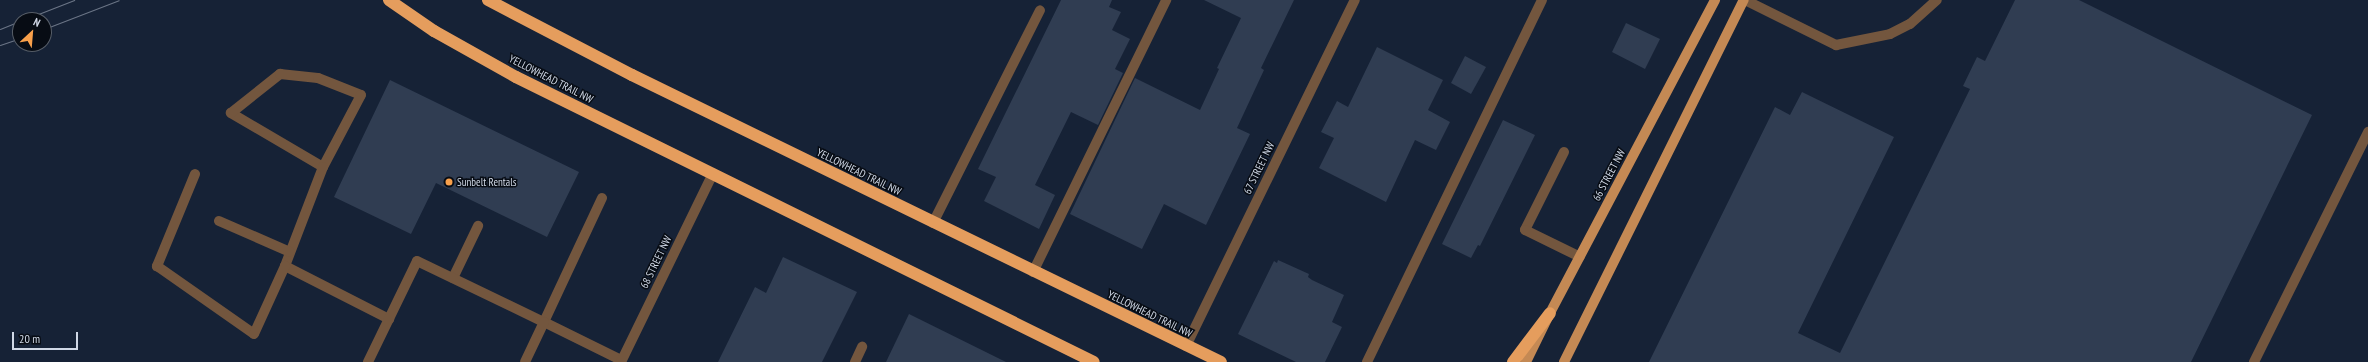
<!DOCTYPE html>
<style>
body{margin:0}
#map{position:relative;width:2368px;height:362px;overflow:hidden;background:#162236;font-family:"PT Sans Narrow",sans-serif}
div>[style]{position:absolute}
.building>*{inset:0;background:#303d52}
.minor>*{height:10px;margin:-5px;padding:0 5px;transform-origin:5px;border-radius:5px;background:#73563e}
.major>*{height:10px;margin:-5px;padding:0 5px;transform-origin:5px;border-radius:5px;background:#c48954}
.highway>*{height:12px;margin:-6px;padding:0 6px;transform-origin:6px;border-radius:6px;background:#e59d5d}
.tram>*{height:1px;margin:-0.5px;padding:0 0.5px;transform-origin:0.5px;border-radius:0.5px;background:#6b7586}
.dots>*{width:11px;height:11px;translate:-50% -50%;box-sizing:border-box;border:2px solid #070c14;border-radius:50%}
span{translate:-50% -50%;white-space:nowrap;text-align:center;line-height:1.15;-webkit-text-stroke:3px #070c14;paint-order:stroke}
.street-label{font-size:11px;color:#d0d8e6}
.poi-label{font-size:11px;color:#d0d8e6}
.left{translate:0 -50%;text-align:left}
.north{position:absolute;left:12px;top:12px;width:40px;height:40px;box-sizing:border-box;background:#070c14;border:1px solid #575e68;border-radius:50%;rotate:26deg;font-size:11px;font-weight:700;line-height:16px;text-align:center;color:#d0d8e6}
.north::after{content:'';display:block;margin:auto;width:14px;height:18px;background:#f8a04b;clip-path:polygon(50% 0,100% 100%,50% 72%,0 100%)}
.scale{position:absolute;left:12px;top:332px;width:66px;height:18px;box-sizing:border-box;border:2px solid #d0d8e6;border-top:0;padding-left:5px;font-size:12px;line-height:14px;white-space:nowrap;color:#d0d8e6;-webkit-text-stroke:3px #070c14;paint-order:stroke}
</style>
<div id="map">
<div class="building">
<i style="clip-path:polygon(1061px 0,1112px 0,1109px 7px,1121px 12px,1112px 30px,1130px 39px,1115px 69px,1123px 73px,1098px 125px,1071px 112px,1035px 185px,1055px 195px,1039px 229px,984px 201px,996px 177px,978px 169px)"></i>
<i style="clip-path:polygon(1204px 0,1294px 0,1261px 68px,1264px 70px,1237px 128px,1250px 134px,1206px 225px,1164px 204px,1142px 249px,1070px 214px,1135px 78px,1200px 110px,1219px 69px,1217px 68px,1241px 18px)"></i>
<i style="clip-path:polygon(2015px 0,2079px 0,2312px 115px,2191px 362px,1649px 362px,1775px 107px,1790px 115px,1802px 92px,1894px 137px,1798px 333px,1840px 353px,1970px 89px,1963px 86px,1977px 57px,1985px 61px)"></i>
<i style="clip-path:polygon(1626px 23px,1660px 39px,1645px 69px,1612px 52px)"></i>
<i style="clip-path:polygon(1377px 47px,1443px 80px,1428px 110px,1450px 122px,1436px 150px,1415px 140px,1386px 202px,1319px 168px,1334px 138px,1321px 132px,1337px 101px,1348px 107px)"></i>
<i style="clip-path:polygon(1465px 56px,1486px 67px,1471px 94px,1451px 83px)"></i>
<i style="clip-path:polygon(390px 80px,579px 172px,547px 237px,436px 183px,411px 234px,334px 197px)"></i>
<i style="clip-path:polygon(1503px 120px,1535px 135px,1480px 246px,1478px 245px,1471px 258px,1442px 244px)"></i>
<i style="clip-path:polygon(783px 257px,857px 292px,822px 362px,718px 362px,755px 287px,766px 293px)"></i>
<i style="clip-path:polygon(1278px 260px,1309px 274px,1308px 277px,1312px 280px,1344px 295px,1332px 322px,1342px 327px,1325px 362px,1296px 362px,1238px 334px,1274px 261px,1277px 263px)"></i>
<i style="clip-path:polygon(909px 314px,1006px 362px,886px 362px)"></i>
</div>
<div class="minor">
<i style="left:1745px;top:0;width:102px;rotate:26.3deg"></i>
<i style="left:1836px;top:45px;width:55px;rotate:-11.5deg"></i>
<i style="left:1890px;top:34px;width:22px;rotate:-27deg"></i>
<i style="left:1910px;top:24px;width:36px;rotate:-42deg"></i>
<i style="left:1564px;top:152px;width:87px;rotate:116.6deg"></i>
<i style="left:1525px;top:230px;width:61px;rotate:26.1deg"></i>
<i style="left:323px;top:167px;width:107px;rotate:-149.6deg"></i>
<i style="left:231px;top:113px;width:63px;rotate:-38.5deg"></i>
<i style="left:280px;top:74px;width:38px;rotate:6deg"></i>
<i style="left:318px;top:78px;width:46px;rotate:21.6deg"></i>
<i style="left:361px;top:95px;width:81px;rotate:117.8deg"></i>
<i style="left:323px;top:167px;width:106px;rotate:111deg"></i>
<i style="left:285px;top:266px;width:117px;rotate:27deg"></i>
<i style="left:195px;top:174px;width:100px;rotate:112.4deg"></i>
<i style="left:157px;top:266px;width:118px;rotate:35deg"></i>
<i style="left:254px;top:334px;width:75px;rotate:-65.5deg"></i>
<i style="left:602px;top:198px;width:137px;rotate:115.1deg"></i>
<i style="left:544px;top:322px;width:86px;rotate:26.3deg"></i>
<i style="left:219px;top:221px;width:77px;rotate:23.6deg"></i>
<i style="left:933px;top:223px;width:238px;rotate:-63.3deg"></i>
<i style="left:1033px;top:272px;width:303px;rotate:-63.9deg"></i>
<i style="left:453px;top:278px;width:58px;rotate:-64.3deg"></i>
<i style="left:1186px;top:346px;width:385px;rotate:-64deg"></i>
<i style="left:368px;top:362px;width:112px;rotate:-64.1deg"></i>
<i style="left:417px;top:261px;width:141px;rotate:25.7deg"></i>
<i style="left:544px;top:322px;width:44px;rotate:115.4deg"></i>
<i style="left:621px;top:362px;width:210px;rotate:-64deg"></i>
<i style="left:855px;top:362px;width:17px;rotate:-65deg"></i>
<i style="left:1367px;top:362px;width:402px;rotate:-64.2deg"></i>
<i style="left:2254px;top:362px;width:257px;rotate:-63.6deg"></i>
</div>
<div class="major">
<i style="left:1526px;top:362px;width:55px;rotate:-63.9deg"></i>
<i style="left:1550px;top:313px;width:354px;rotate:-62.2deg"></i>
<i style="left:1564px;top:362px;width:404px;rotate:-63.6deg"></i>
</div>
<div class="highway">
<i style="left:389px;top:0;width:55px;rotate:34.6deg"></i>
<i style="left:434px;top:31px;width:94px;rotate:29.3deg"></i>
<i style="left:516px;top:77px;width:644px;rotate:26.25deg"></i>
<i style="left:488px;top:0;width:162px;rotate:27.5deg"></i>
<i style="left:632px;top:75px;width:655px;rotate:25.98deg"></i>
<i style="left:1513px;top:362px;width:61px;rotate:-52.9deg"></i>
</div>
<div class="tram">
<i style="left:23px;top:20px;width:55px;rotate:-21.4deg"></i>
<i style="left:0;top:29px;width:22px;rotate:-22deg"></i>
<i style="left:44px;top:29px;width:80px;rotate:-21.1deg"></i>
<i style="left:0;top:45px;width:21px;rotate:-19deg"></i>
</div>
<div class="dots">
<i style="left:449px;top:182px;background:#f8a04b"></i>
</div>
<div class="street-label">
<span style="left:551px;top:79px;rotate:27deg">YELLOWHEAD TRAIL NW</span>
<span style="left:1259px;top:168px;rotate:-64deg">67 STREET NW</span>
<span style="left:859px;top:172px;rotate:26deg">YELLOWHEAD TRAIL NW</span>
<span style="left:1609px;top:175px;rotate:-62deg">66 STREET NW</span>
<span style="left:656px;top:262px;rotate:-64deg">68 STREET NW</span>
<span style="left:1150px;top:314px;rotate:26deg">YELLOWHEAD TRAIL NW</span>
</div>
<div class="poi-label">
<span class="left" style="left:457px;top:182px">Sunbelt Rentals</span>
</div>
<div class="north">N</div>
<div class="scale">20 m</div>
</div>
